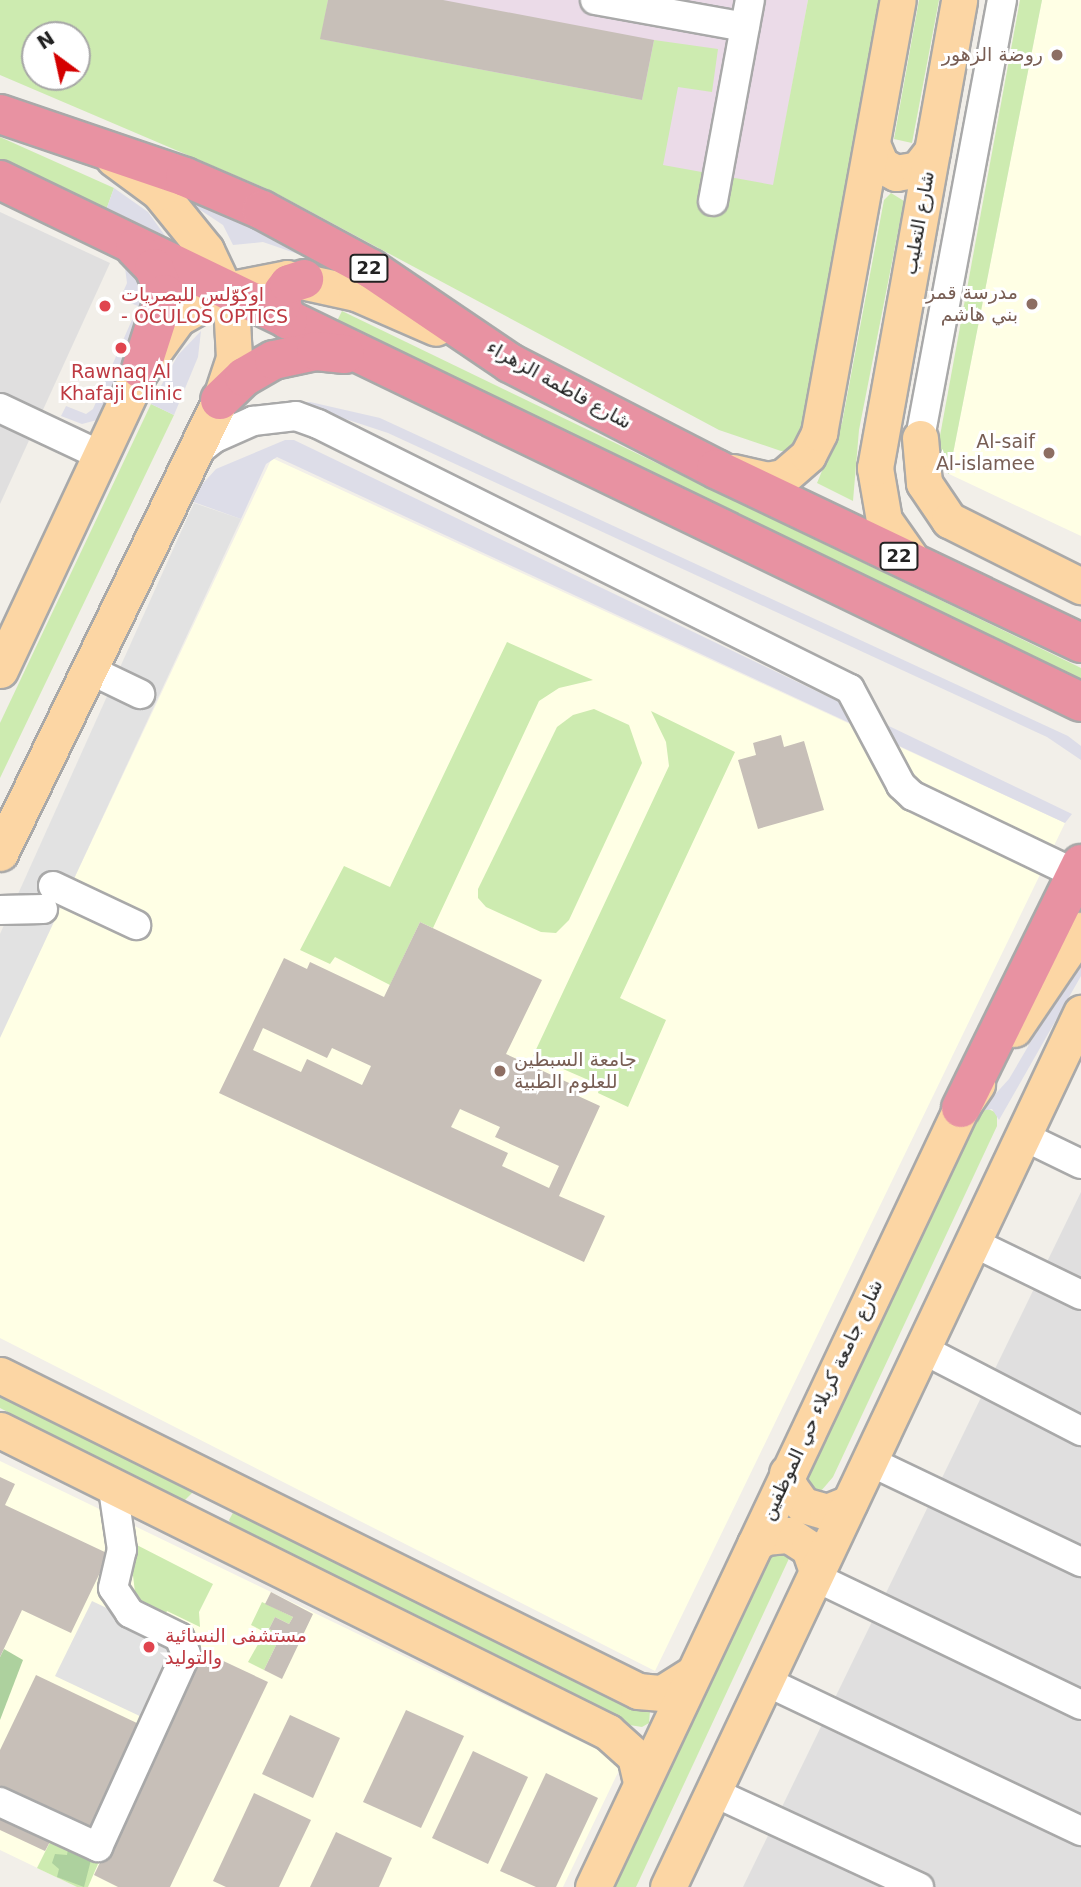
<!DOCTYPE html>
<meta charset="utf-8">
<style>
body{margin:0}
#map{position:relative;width:1081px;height:1887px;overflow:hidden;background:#f2efe9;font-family:"DejaVu Sans",Cairo,sans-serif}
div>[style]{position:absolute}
.residential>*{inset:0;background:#e0dfdf}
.industrial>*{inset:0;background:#ebdbe8}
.education>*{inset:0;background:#ffffe5}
.grass>*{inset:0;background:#cdebb0}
.forest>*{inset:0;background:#add19e}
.parking>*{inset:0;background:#e2e2e2}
.plaza>*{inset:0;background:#dddde8}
.building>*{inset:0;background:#c7bfb8}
.roads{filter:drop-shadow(2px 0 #a9a9a9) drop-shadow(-2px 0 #a9a9a9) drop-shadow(0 2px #a9a9a9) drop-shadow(0 -2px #a9a9a9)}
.minor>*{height:28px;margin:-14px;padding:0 14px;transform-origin:14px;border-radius:14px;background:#fff}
.major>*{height:35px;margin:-17.5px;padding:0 17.5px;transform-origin:17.5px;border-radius:17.5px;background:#fcd6a4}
.highway>*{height:38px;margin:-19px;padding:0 19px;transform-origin:19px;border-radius:19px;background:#e892a2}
.dots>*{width:19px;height:19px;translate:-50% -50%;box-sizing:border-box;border:4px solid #fff;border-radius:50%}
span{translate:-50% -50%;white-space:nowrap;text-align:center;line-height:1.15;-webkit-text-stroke:6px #fff;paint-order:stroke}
.shield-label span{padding:2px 5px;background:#fff;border:2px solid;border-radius:5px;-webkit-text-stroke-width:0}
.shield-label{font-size:18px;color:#222;font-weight:700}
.education-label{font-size:19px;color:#785e54}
.right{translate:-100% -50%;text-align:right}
.left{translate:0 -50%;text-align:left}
.street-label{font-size:19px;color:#222}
.health-label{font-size:19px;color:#be3a42}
.north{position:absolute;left:21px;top:21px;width:70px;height:70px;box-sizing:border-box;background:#fff;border:2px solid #a7a7a7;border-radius:50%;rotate:327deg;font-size:19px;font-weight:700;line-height:28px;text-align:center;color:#222}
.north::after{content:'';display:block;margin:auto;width:24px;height:32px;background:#d40000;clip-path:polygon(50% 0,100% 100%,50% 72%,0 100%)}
</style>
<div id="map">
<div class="residential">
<i style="clip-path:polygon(0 212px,110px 263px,0 504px)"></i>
<i style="clip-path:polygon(1081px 1192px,1081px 1887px,743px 1887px)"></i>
</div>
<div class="industrial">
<i style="clip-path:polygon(176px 0,808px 0,765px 232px)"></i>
</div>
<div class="education">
<i style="clip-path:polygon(1042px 0,1081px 0,1081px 536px,949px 474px)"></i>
<i style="clip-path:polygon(272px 458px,1065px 823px,655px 1671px,0 1338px,0 1036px)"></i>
<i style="clip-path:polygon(0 1461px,623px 1762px,563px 1887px,77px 1887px,0 1850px)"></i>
</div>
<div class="grass">
<i style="clip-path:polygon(evenodd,0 0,328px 0,321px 39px,642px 100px,654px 40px,718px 49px,712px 92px,678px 87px,663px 165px,773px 185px,808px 0,891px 0,803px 437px,789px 451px,781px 451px,719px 430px,272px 191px,0 75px,0 0,35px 35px,77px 35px,77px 77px,35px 77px,35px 35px)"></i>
<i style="clip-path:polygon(919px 0,939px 0,912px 143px,894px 139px)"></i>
<i style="clip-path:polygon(1020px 0,1042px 0,949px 474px,935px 463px)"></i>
<i style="clip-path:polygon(0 137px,114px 188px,105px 213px,0 164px)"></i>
<i style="clip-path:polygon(891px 193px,904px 201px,859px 430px,853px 501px,817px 483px,842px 423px,884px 200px)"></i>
<i style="clip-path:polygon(342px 311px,1081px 668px,1081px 684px,334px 327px)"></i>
<i style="clip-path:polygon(151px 404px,174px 415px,0 778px,0 723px)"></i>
<i style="clip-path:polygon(507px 642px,593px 680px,559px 688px,539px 701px,433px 928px,420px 922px,390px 985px,335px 957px,330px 964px,300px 950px,344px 866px,390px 887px)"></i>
<i style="clip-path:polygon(594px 709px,629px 725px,642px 763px,569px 920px,556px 933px,541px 932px,486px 907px,478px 898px,478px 889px,557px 727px,573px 715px)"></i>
<i style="clip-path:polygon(651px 711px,735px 752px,620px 998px,666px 1020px,628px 1107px,598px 1093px,600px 1085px,533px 1056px,669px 766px,666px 742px)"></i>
<i style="clip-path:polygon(986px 1108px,997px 1113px,997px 1126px,833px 1477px,821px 1491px,813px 1492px,804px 1483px,806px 1476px,976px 1116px)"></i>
<i style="clip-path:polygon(0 1383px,193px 1487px,194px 1491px,184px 1501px,178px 1500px,0 1408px)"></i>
<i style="clip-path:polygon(235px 1509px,644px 1706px,650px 1711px,649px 1723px,642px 1727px,623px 1724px,232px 1526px,229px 1520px)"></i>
<i style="clip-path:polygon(129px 1541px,213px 1584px,199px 1612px,200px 1627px,167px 1611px,164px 1617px,136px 1601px)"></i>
<i style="clip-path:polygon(773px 1541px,793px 1550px,636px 1887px,609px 1887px)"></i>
<i style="clip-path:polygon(262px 1602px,293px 1617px,289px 1624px,275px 1617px,269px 1629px,281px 1635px,264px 1670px,248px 1662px,261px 1639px,268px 1642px,272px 1636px,251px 1625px)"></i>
<i style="clip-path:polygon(53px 1836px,101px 1857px,88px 1887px,77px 1887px,37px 1868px)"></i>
</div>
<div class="forest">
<i style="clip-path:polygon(4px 1649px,23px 1660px,0 1720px,0 1657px)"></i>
<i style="clip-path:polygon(69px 1844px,91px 1860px,84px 1887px,57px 1877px,59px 1869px,52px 1863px,55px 1854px,67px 1855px)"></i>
</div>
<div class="parking">
<i style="clip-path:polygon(194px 503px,241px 519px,0 1038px,0 934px)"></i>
<i style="clip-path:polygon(92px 1601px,182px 1644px,146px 1719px,55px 1676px)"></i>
</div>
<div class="plaza">
<i style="clip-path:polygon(114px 188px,148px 212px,173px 247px,105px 213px)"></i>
<i style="clip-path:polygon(176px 194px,254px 226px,324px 263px,263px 242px,233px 245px,223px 225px)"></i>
<i style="clip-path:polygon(124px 260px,141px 272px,149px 308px,105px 411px,97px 420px,82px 424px,61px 416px,66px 406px,86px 414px,93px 409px,138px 306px,120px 299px,127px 283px)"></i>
<i style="clip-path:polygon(201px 331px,198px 357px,174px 415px,151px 404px,178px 355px)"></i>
<i style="clip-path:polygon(310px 402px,380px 418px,1068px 736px,1081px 746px,1081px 760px,1047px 737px,388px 433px,297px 403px)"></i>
<i style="clip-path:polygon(285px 440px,294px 440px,1072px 814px,1065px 823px,277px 457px,266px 464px,241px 519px,188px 500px,216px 469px)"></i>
<i style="clip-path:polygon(1081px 956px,1081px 976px,999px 1120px,992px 1109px,980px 1111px,1009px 1079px)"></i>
</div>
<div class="building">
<i style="clip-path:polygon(328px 0,443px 0,654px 40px,642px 100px,320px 39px)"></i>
<i style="clip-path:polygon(781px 735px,784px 747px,804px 741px,824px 810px,758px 829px,738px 760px,756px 755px,753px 743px)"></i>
<i style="clip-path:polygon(evenodd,420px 922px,542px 980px,506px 1054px,580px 1088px,576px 1095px,600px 1106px,559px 1196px,605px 1216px,584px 1262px,219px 1093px,284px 958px,307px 969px,310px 962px,384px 997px,420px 922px,263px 1028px,327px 1058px,332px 1048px,371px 1066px,362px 1085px,307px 1059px,301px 1072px,253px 1050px,263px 1028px,420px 922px,460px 1109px,500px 1127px,495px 1137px,559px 1166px,549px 1188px,502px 1166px,508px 1153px,451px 1127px,460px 1109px)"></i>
<i style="clip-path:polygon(0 1477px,15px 1484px,5px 1505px,109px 1554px,71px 1633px,22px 1610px,0 1657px)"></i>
<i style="clip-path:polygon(271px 1592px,313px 1614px,282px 1679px,264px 1670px,281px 1635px,269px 1629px,275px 1617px,289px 1624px,293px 1617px,265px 1604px)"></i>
<i style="clip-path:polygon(202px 1651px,268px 1682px,170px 1887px,118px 1887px,94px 1875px)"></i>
<i style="clip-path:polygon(36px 1675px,141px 1725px,89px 1833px,0 1791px,0 1750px)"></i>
<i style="clip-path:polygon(406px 1710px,464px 1736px,421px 1828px,363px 1802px)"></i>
<i style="clip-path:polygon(290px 1715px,340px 1738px,313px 1798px,262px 1774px)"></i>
<i style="clip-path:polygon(473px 1751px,528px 1777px,488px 1864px,432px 1838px)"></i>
<i style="clip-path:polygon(546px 1773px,598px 1798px,556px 1887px,536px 1887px,500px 1871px)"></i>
<i style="clip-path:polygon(254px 1793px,311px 1820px,279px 1887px,226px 1887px,213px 1881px)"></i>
<i style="clip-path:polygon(0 1810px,53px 1836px,45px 1851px,0 1830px)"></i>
<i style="clip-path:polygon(336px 1832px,392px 1858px,379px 1887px,310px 1887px)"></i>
</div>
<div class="roads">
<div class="minor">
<i style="left:595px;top:0;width:152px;rotate:10.2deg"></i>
<i style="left:713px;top:201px;width:204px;rotate:-79.6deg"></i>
<i style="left:0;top:408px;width:110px;rotate:25.2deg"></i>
<i style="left:920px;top:438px;width:446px;rotate:-79.4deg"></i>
<i style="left:193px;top:455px;width:28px;rotate:-38deg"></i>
<i style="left:215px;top:438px;width:42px;rotate:-24.1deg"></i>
<i style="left:253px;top:421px;width:43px;rotate:-6.6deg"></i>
<i style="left:296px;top:416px;width:23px;rotate:20deg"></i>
<i style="left:318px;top:424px;width:594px;rotate:26.48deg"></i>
<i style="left:850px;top:689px;width:109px;rotate:62deg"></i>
<i style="left:901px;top:785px;width:16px;rotate:43deg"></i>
<i style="left:913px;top:796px;width:181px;rotate:25.6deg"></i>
<i style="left:88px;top:669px;width:58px;rotate:25.7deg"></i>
<i style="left:53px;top:886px;width:92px;rotate:25.2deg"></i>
<i style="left:0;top:910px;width:43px;rotate:-1.3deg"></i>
<i style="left:1023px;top:1136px;width:64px;rotate:25.8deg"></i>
<i style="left:972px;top:1242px;width:121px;rotate:25.9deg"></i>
<i style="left:922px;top:1349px;width:179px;rotate:27.3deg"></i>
<i style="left:869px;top:1461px;width:235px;rotate:25.5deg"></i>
<i style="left:815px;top:1577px;width:295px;rotate:25.7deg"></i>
<i style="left:765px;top:1681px;width:350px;rotate:25.4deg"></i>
<i style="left:713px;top:1792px;width:227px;rotate:24.8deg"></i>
<i style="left:0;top:1802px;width:108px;rotate:24.7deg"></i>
<i style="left:98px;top:1847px;width:212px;rotate:-65.5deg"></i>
<i style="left:186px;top:1654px;width:18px;rotate:-112deg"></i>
<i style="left:179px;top:1637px;width:55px;rotate:-153.9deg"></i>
<i style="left:130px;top:1613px;width:30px;rotate:-124deg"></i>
<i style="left:113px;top:1588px;width:39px;rotate:-77deg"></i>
<i style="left:122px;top:1550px;width:62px;rotate:-98.4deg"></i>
</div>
<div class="major">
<i style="left:872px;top:144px;width:23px;rotate:67deg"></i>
<i style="left:881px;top:165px;width:17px;rotate:28deg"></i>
<i style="left:896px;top:173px;width:22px;rotate:-10deg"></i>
<i style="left:918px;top:169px;width:23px;rotate:-52deg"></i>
<i style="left:920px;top:438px;width:45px;rotate:84.9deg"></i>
<i style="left:924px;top:483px;width:45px;rotate:56deg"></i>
<i style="left:949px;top:520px;width:148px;rotate:26.6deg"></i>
<i style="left:733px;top:472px;width:35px;rotate:13deg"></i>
<i style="left:767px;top:480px;width:16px;rotate:-11deg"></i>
<i style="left:783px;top:477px;width:33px;rotate:-41deg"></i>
<i style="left:808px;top:455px;width:25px;rotate:-63deg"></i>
<i style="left:819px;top:433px;width:440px;rotate:-79.7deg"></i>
<i style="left:915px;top:564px;width:54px;rotate:-125.2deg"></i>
<i style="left:884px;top:520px;width:53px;rotate:-99.8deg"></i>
<i style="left:875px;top:468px;width:475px;rotate:-79.8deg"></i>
<i style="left:0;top:670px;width:332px;rotate:-64.9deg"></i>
<i style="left:141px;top:369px;width:63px;rotate:-54deg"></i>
<i style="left:178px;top:318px;width:56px;rotate:-29.7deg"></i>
<i style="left:227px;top:290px;width:61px;rotate:-11.3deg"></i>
<i style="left:287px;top:278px;width:71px;rotate:12.3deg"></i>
<i style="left:356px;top:293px;width:87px;rotate:23.6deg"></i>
<i style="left:0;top:853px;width:504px;rotate:-64.1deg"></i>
<i style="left:220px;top:400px;width:44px;rotate:-71.6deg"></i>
<i style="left:234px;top:358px;width:55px;rotate:-93.1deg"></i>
<i style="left:231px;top:303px;width:59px;rotate:-115.3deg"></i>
<i style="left:206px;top:250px;width:75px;rotate:-129deg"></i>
<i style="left:159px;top:192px;width:57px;rotate:-143.5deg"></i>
<i style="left:1014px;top:1029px;width:120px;rotate:-55.9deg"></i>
<i style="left:0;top:1375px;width:712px;rotate:26.35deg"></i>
<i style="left:638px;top:1691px;width:24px;rotate:5deg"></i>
<i style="left:662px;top:1693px;width:36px;rotate:-32deg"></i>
<i style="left:0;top:1430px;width:679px;rotate:26.41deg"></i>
<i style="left:608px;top:1732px;width:36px;rotate:42deg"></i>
<i style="left:635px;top:1756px;width:28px;rotate:77deg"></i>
<i style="left:787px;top:1473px;width:13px;rotate:81deg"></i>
<i style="left:789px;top:1486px;width:24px;rotate:54deg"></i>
<i style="left:803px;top:1505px;width:25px;rotate:16deg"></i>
<i style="left:827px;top:1512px;width:24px;rotate:-22deg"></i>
<i style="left:755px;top:1544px;width:12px;rotate:-35deg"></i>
<i style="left:765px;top:1537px;width:24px;rotate:-5deg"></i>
<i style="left:789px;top:1535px;width:24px;rotate:33deg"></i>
<i style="left:809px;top:1548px;width:24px;rotate:71deg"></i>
<i style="left:593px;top:1887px;width:862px;rotate:-64.71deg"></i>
<i style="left:961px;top:1108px;width:29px;rotate:-56deg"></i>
<i style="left:668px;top:1887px;width:967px;rotate:-64.71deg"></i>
</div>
<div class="highway">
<i style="left:0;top:114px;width:195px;rotate:18.8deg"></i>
<i style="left:185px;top:177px;width:84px;rotate:23.2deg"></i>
<i style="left:262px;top:210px;width:124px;rotate:28.4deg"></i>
<i style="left:371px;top:269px;width:168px;rotate:34.1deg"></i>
<i style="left:510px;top:363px;width:232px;rotate:27.2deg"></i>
<i style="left:716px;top:469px;width:404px;rotate:25.5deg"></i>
<i style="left:0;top:180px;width:1200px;rotate:25.78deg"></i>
<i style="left:135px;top:248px;width:28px;rotate:46deg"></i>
<i style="left:154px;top:268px;width:28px;rotate:67deg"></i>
<i style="left:165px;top:294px;width:79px;rotate:107.7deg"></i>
<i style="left:288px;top:320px;width:17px;rotate:-115deg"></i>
<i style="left:281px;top:305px;width:13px;rotate:-81deg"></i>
<i style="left:283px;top:292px;width:10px;rotate:-53deg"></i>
<i style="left:289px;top:284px;width:16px;rotate:-18deg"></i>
<i style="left:220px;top:400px;width:33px;rotate:-44deg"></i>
<i style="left:244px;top:377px;width:34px;rotate:-30deg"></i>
<i style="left:274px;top:360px;width:43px;rotate:-12.1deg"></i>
<i style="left:316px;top:351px;width:29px;rotate:6deg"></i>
<i style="left:961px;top:1108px;width:272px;rotate:-63.8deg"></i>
</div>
</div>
<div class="dots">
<i style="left:1057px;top:55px;background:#8d6e63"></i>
<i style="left:1032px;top:304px;background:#8d6e63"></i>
<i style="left:105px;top:306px;background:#e0444e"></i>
<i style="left:121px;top:348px;background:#e0444e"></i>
<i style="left:1049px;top:453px;background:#8d6e63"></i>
<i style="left:500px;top:1071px;background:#8d6e63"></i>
<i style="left:149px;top:1647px;background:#e0444e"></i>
</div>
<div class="shield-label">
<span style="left:369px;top:268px">22</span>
<span style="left:899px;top:556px">22</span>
</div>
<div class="education-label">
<span class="right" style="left:1043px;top:55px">روضة الزهور</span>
<span class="right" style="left:1018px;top:304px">مدرسة قمر<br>بني هاشم</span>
<span class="right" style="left:1035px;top:453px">Al-saif<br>Al-islamee</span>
<span class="left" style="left:514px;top:1071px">جامعة السبطين<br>للعلوم الطبية</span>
</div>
<div class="street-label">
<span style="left:919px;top:223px;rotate:-80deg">شارع التعليب</span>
<span style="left:559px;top:385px;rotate:29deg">شارع فاطمة الزهراء</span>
<span style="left:822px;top:1400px;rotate:-65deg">شارع جامعة كربلاء حي الموظفين</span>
</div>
<div class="health-label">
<span class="left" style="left:121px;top:306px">اوكوّلس للبصريات<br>- OCULOS OPTICS</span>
<span style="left:121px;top:383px">Rawnaq Al<br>Khafaji Clinic</span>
<span class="left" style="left:165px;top:1647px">مستشفى النسائية<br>والتوليد</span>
</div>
<div class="north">N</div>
</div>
